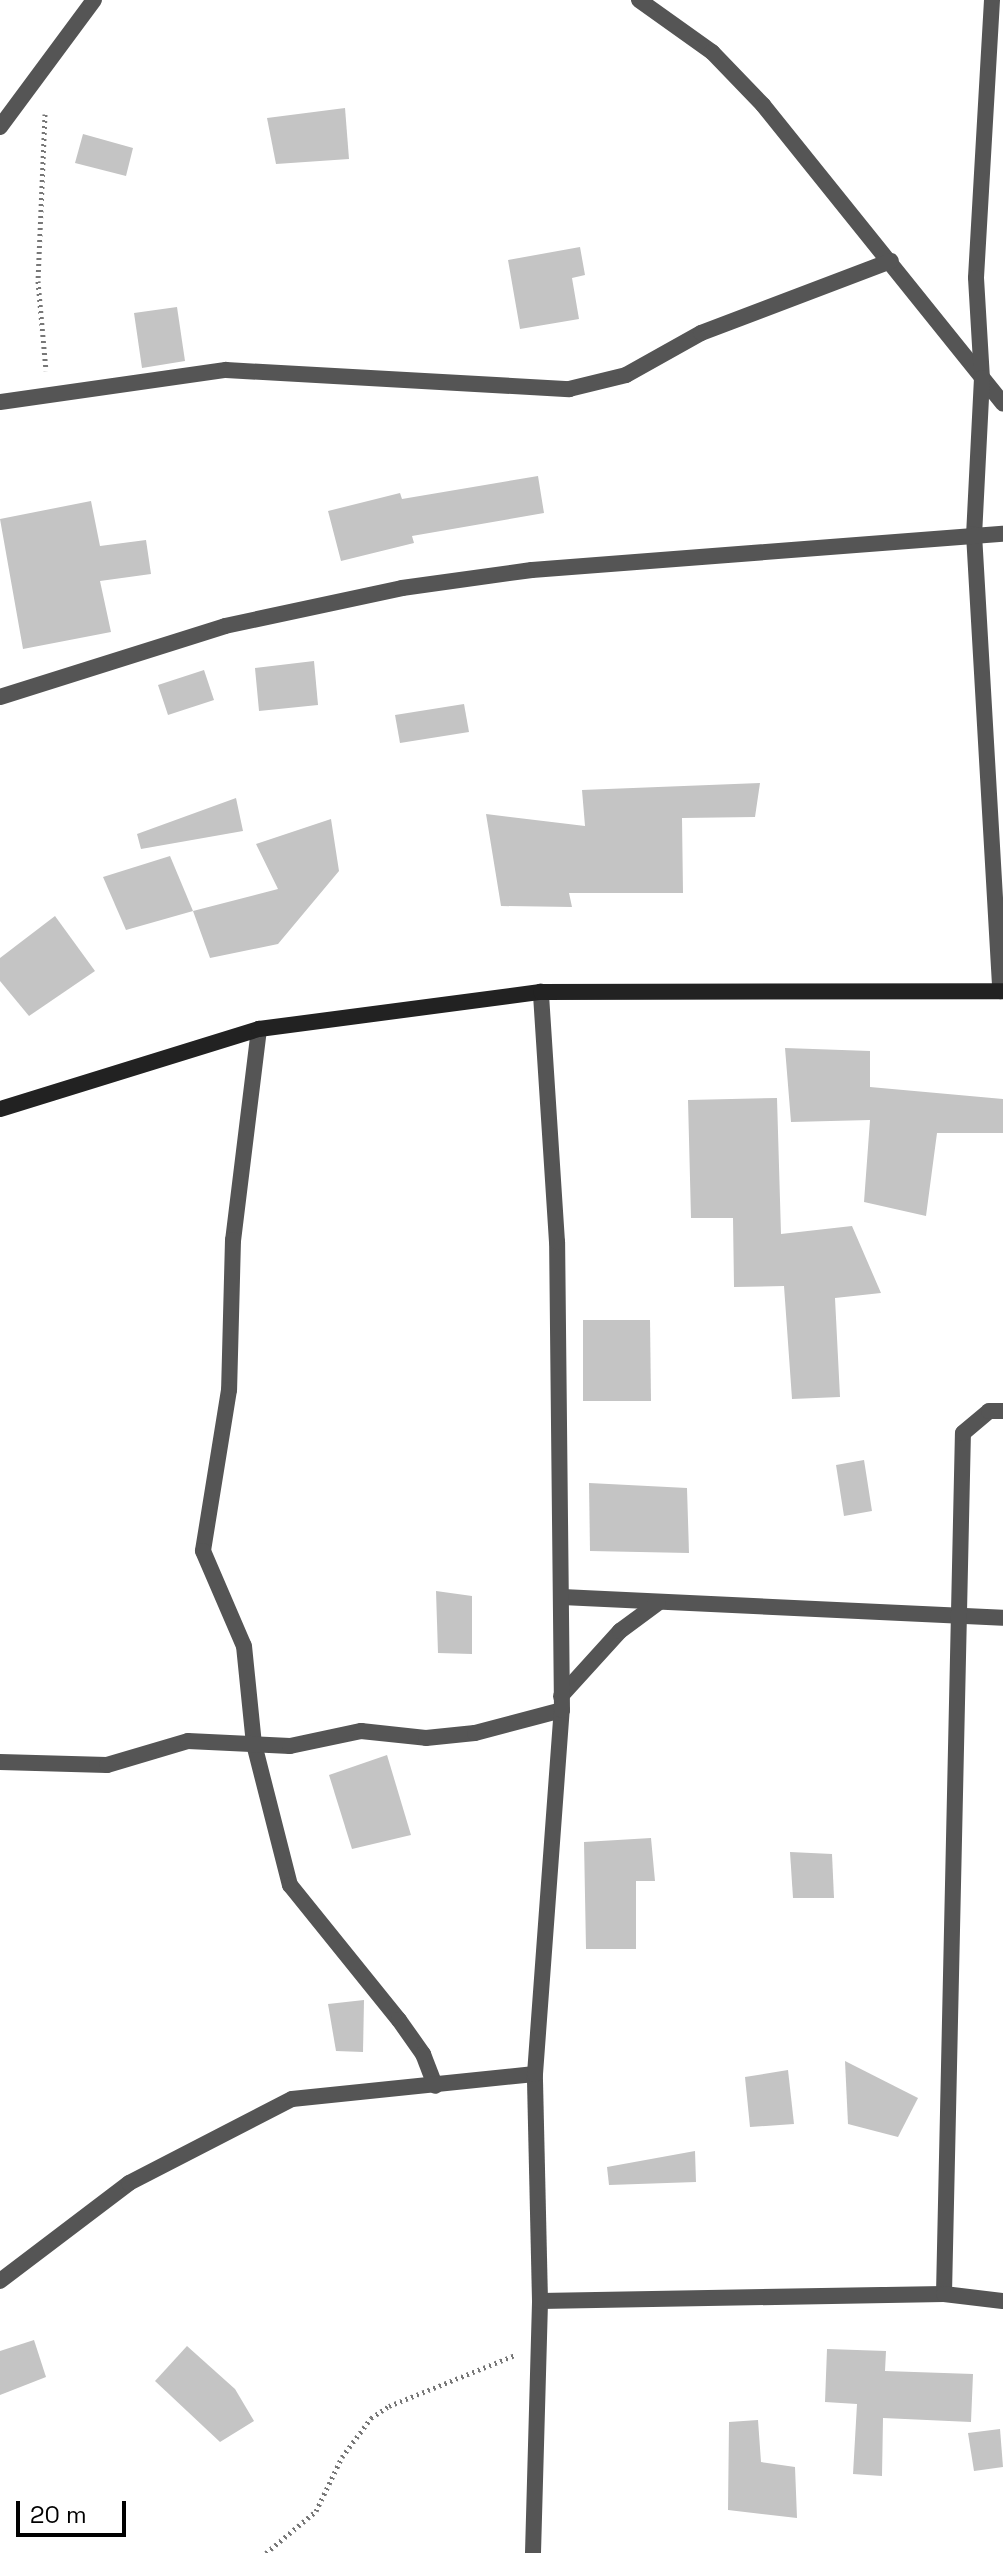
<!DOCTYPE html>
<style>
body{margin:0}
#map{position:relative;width:1003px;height:2553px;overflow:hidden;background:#fff;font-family:"Space Grotesk",sans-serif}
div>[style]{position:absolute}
.building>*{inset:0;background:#c4c4c4}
.path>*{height:5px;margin-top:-2.5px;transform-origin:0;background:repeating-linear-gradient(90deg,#777 0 2px,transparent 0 6px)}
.minor>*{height:16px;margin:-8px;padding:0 8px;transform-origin:8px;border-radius:8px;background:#555}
.secondary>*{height:16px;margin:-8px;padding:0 8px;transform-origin:8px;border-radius:8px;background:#222}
span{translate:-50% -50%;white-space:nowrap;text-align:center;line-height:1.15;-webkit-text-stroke:6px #fff;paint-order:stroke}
.scale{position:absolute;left:16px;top:2501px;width:110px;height:36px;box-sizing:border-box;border:4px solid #000;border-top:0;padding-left:10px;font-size:24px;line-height:28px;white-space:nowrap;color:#000;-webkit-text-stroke:6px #fff;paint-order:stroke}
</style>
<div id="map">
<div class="building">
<i style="clip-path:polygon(345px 108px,349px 159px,276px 164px,267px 118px)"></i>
<i style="clip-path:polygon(83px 134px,133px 148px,126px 176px,75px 163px)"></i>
<i style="clip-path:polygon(580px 247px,585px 275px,572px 278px,579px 319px,520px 329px,508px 260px)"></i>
<i style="clip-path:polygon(177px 307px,185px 361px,142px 368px,134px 313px)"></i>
<i style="clip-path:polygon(538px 476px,544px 513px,412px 536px,414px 543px,341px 561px,328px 511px,400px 493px,402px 499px)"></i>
<i style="clip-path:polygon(91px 501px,100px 546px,146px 540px,151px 574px,100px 581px,111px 632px,23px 649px,0 519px)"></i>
<i style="clip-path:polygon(314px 661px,318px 705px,259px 711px,255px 668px)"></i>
<i style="clip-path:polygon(204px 670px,214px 700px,168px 715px,158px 685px)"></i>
<i style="clip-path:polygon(464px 704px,469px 732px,400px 743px,395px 715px)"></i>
<i style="clip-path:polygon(760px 783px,755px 817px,682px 818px,683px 893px,569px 893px,572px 907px,501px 906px,486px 814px,585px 826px,582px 790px)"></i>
<i style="clip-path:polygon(236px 798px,243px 831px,141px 849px,137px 834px)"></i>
<i style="clip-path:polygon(331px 819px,339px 871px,278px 944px,210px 958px,193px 911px,278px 889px,256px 844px)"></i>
<i style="clip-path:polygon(170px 856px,193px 911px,126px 930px,103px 877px)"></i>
<i style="clip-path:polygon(55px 916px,95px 971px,29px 1016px,0 981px,0 958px)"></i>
<i style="clip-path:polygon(785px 1048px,870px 1051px,870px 1087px,1003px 1099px,1003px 1133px,937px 1133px,926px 1216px,864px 1202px,870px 1120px,791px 1122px)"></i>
<i style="clip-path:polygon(777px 1098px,781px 1234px,852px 1226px,881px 1293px,835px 1298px,840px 1397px,792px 1399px,784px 1286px,734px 1287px,733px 1218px,691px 1218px,688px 1100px)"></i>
<i style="clip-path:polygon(583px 1320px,650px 1320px,651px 1401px,583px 1401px)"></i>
<i style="clip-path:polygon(864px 1460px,872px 1511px,844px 1516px,836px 1465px)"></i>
<i style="clip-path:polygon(589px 1483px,687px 1488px,689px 1553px,590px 1551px)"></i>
<i style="clip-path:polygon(436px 1591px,472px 1596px,472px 1654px,438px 1653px)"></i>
<i style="clip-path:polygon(387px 1755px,411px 1835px,352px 1849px,329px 1775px)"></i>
<i style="clip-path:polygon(651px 1838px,655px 1881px,636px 1881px,636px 1949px,586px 1949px,584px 1842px)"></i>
<i style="clip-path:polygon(790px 1852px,832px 1854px,834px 1898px,793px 1898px)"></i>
<i style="clip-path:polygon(364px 2000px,363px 2052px,336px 2051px,328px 2004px)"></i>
<i style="clip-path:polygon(845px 2061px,918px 2098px,898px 2137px,848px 2124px)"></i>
<i style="clip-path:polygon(788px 2070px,794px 2124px,750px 2127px,745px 2077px)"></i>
<i style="clip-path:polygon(695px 2151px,696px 2182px,609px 2185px,607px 2167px)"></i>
<i style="clip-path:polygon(34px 2340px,46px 2377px,0 2395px,0 2351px)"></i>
<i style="clip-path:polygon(187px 2346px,235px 2389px,254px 2421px,220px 2442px,155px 2381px)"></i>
<i style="clip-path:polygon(827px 2349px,886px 2351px,885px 2371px,973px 2374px,971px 2422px,883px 2418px,882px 2476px,853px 2474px,857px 2404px,825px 2402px)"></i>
<i style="clip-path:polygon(758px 2420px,761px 2462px,795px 2467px,797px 2518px,728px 2510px,729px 2422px)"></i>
<i style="clip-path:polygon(1000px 2429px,1003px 2467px,974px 2471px,968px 2433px)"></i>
</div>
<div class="path">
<i style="left:45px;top:114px;width:167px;rotate:92.4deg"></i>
<i style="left:38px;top:281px;width:90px;rotate:84.9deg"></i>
<i style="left:266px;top:2553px;width:65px;rotate:-40deg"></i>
<i style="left:316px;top:2511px;width:60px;rotate:-64.3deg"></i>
<i style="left:342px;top:2457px;width:49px;rotate:-53.4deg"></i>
<i style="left:371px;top:2418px;width:22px;rotate:-34deg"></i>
<i style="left:389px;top:2406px;width:136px;rotate:-22deg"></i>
</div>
<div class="minor">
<i style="left:639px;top:0;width:90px;rotate:35.5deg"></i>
<i style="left:712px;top:52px;width:74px;rotate:46.1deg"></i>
<i style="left:763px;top:105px;width:383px;rotate:51.2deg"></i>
<i style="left:992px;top:0;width:278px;rotate:93.3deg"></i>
<i style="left:976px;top:278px;width:100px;rotate:86.6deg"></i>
<i style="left:982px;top:378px;width:156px;rotate:92.9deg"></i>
<i style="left:974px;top:534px;width:458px;rotate:86.7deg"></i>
<i style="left:0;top:127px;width:158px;rotate:-53.5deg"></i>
<i style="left:0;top:402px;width:228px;rotate:-8.1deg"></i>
<i style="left:226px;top:370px;width:344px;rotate:3.2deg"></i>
<i style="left:569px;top:389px;width:59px;rotate:-13.8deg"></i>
<i style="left:626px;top:375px;width:86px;rotate:-29.2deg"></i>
<i style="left:701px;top:333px;width:203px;rotate:-20.8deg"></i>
<i style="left:0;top:697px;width:236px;rotate:-17.5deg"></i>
<i style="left:225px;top:626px;width:181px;rotate:-12.1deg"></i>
<i style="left:402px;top:588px;width:131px;rotate:-7.9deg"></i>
<i style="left:532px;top:570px;width:472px;rotate:-4.4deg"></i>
<i style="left:259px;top:1029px;width:213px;rotate:97deg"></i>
<i style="left:233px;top:1240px;width:150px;rotate:91.5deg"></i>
<i style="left:229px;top:1390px;width:163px;rotate:99.2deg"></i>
<i style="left:203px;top:1551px;width:103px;rotate:66.7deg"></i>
<i style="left:244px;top:1646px;width:99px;rotate:84.2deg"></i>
<i style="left:254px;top:1744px;width:146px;rotate:75.7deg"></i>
<i style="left:290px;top:1885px;width:174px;rotate:51.1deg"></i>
<i style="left:399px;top:2020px;width:42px;rotate:54.8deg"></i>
<i style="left:423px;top:2054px;width:34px;rotate:69deg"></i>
<i style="left:562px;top:1597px;width:441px;rotate:2.7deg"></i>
<i style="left:561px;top:1696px;width:88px;rotate:-47.8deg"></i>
<i style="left:620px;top:1631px;width:47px;rotate:-36.4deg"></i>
<i style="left:0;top:1762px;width:107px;rotate:1.6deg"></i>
<i style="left:107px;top:1765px;width:84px;rotate:-16.5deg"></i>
<i style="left:188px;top:1741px;width:102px;rotate:2.8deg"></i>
<i style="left:290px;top:1746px;width:73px;rotate:-11.9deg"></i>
<i style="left:361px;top:1731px;width:65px;rotate:6.1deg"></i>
<i style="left:426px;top:1738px;width:49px;rotate:-5.8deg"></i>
<i style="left:475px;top:1733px;width:90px;rotate:-14.8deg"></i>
<i style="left:0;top:2281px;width:162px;rotate:-37.2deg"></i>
<i style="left:129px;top:2183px;width:183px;rotate:-27.3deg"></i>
<i style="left:292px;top:2099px;width:244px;rotate:-5.9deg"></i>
<i style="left:944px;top:2294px;width:861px;rotate:-88.74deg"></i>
<i style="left:963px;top:1433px;width:34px;rotate:-40deg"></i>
<i style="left:989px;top:1411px;width:14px"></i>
<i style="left:540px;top:2301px;width:404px;rotate:-1deg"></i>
<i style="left:944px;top:2294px;width:59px;rotate:6.8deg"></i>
<i style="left:533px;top:2553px;width:252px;rotate:-88.4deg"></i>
<i style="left:540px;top:2301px;width:227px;rotate:-91.3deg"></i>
<i style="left:535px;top:2074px;width:365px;rotate:-85.8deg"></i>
<i style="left:562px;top:1710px;width:468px;rotate:-90.6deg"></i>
<i style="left:557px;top:1242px;width:251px;rotate:-93.7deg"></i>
</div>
<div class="secondary">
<i style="left:0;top:1109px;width:271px;rotate:-17.2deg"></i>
<i style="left:259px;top:1029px;width:284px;rotate:-7.5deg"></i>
<i style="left:541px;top:992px;width:462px;rotate:-0.1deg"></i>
</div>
<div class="scale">20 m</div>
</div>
